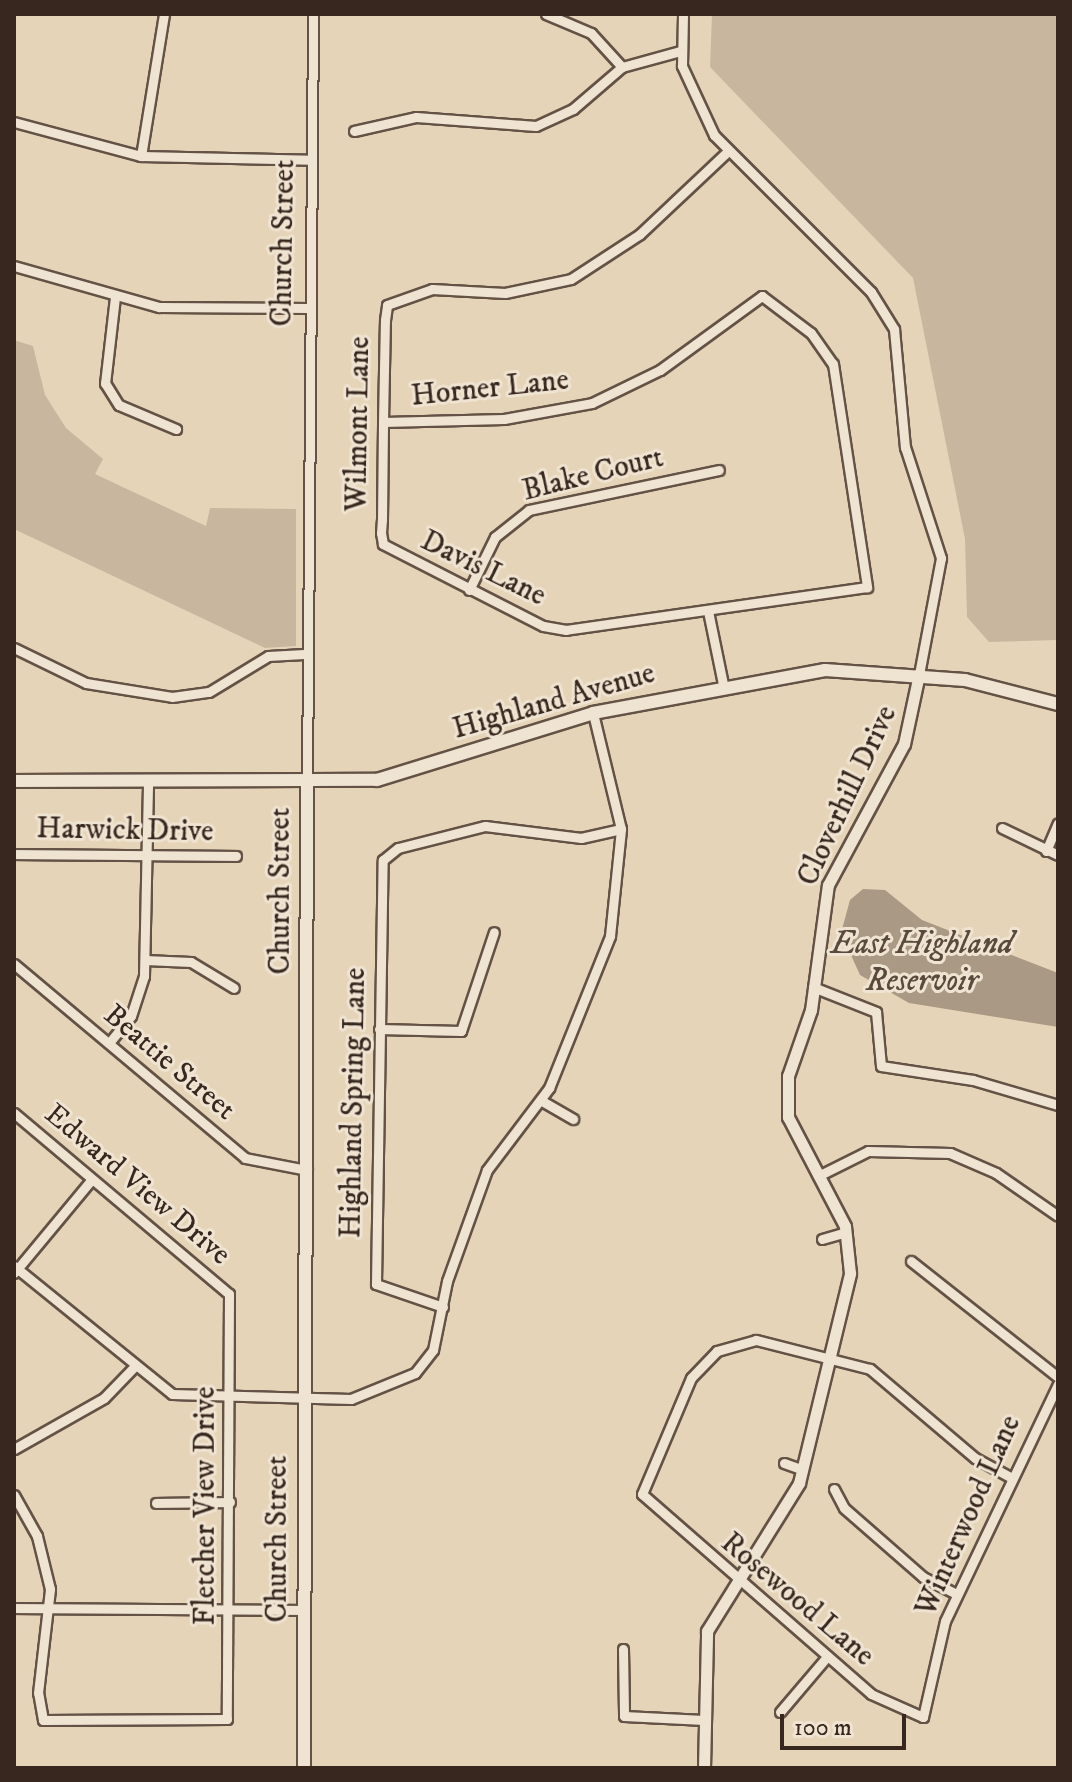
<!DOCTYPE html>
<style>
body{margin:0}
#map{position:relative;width:1072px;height:1782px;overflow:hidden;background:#e6d4b8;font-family:"IM FELL DW Pica",serif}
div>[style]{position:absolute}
.green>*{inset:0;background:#c8b79e}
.water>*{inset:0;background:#aa9984}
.roads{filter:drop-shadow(2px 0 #635245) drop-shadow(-2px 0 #635245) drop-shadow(0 2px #635245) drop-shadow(0 -2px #635245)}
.minor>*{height:9px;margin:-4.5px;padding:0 4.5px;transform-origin:4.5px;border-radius:4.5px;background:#efe3d1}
.tertiary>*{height:11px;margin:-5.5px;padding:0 5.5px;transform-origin:5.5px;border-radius:5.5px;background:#efe3d1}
.secondary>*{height:12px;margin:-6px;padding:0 6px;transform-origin:6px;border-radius:6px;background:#efe3d1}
span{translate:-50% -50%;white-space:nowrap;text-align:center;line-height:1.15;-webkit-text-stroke:6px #efe3d1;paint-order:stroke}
.street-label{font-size:30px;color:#37271f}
.water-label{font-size:32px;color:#5a493d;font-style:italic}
.frame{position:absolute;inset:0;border:16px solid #37271f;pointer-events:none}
.scale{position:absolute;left:780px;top:1714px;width:126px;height:36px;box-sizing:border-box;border:4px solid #37271f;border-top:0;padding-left:10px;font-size:24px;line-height:28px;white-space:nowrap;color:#37271f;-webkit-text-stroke:6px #efe3d1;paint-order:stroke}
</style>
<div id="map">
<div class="green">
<i style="clip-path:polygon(712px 14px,1058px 14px,1058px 640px,989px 642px,967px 617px,965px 539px,913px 278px,710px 67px)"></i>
<i style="clip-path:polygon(14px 340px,33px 346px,45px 395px,66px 428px,103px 459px,95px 474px,206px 526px,210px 508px,296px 509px,296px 646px,265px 648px,14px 529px)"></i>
</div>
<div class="water">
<i style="clip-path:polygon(863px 889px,885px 890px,922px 920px,1058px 973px,1058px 1027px,909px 1003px,860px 975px,841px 933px,850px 900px)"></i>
</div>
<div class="roads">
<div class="minor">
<i style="left:546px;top:14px;width:49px;rotate:22.9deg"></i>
<i style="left:591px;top:33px;width:46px;rotate:47.6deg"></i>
<i style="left:683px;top:14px;width:52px;rotate:91.1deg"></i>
<i style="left:682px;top:66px;width:76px;rotate:65.1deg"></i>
<i style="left:714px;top:135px;width:222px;rotate:45deg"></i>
<i style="left:871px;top:292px;width:44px;rotate:58.1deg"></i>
<i style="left:894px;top:329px;width:119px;rotate:84.7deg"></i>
<i style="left:905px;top:447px;width:117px;rotate:72deg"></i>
<i style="left:941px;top:558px;width:118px;rotate:100.7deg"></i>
<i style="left:14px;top:122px;width:131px;rotate:15deg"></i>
<i style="left:141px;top:156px;width:170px;rotate:1.3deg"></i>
<i style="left:354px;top:131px;width:64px;rotate:-12.7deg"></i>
<i style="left:416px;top:117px;width:120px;rotate:4.3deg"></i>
<i style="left:536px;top:126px;width:41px;rotate:-24.7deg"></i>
<i style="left:573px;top:109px;width:65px;rotate:-40.6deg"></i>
<i style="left:622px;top:67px;width:60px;rotate:-15.4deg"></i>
<i style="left:141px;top:156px;width:144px;rotate:-80.8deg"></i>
<i style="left:14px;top:266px;width:151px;rotate:15.8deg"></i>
<i style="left:159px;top:307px;width:150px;rotate:0.4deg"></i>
<i style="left:115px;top:297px;width:87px;rotate:96.6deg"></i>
<i style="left:105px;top:383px;width:26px;rotate:58deg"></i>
<i style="left:119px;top:405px;width:62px;rotate:22.8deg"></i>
<i style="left:383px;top:422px;width:121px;rotate:-1.4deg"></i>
<i style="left:504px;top:419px;width:89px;rotate:-10.3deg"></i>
<i style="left:592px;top:403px;width:76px;rotate:-25.9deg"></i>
<i style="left:660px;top:370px;width:126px;rotate:-36deg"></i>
<i style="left:762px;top:296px;width:61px;rotate:37.1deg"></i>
<i style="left:811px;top:333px;width:38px;rotate:55deg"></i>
<i style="left:833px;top:364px;width:226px;rotate:81.3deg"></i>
<i style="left:867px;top:587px;width:304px;rotate:171.9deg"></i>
<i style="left:566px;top:630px;width:23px;rotate:-170deg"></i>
<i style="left:543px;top:626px;width:180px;rotate:-152.9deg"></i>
<i style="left:383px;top:544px;width:11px;rotate:-100deg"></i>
<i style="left:381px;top:533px;width:13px;rotate:-86deg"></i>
<i style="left:382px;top:520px;width:98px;rotate:-89.4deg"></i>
<i style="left:383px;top:422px;width:102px;rotate:-88.9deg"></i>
<i style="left:385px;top:320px;width:15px;rotate:-82deg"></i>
<i style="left:387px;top:305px;width:48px;rotate:-19.6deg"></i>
<i style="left:432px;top:289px;width:73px;rotate:3.1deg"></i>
<i style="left:505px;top:293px;width:67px;rotate:-12deg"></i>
<i style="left:571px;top:279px;width:82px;rotate:-33.1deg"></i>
<i style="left:640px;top:234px;width:120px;rotate:-43.3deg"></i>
<i style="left:469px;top:590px;width:59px;rotate:-63.9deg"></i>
<i style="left:495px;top:537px;width:43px;rotate:-38.5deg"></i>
<i style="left:529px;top:510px;width:194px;rotate:-11.9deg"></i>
<i style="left:708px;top:611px;width:75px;rotate:78.4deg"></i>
<i style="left:14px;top:648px;width:80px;rotate:25.9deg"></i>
<i style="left:86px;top:683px;width:87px;rotate:9.2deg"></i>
<i style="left:172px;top:697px;width:37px;rotate:-8deg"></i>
<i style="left:209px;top:692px;width:69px;rotate:-31.4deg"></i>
<i style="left:268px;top:656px;width:36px;rotate:-3deg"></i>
<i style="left:307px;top:783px;width:769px;rotate:-89.55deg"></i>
<i style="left:1002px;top:828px;width:62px;rotate:25.7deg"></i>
<i style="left:1046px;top:851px;width:30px;rotate:-67deg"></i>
<i style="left:14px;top:854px;width:222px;rotate:0.5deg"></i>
<i style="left:145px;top:960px;width:46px;rotate:2.5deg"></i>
<i style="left:191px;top:962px;width:50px;rotate:31.2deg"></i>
<i style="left:14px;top:964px;width:302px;rotate:40deg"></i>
<i style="left:245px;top:1158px;width:63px;rotate:11deg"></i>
<i style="left:813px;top:987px;width:68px;rotate:21.6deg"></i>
<i style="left:876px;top:1012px;width:54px;rotate:84.7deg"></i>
<i style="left:881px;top:1066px;width:93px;rotate:8.7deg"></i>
<i style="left:973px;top:1080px;width:89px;rotate:16.4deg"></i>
<i style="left:379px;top:1029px;width:82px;rotate:1.4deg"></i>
<i style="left:461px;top:1031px;width:104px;rotate:-71.6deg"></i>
<i style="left:109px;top:1043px;width:35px;rotate:-51deg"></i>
<i style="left:131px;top:1016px;width:42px;rotate:-72deg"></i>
<i style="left:144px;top:976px;width:195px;rotate:-88.8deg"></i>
<i style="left:542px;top:1101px;width:36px;rotate:30deg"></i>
<i style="left:14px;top:1113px;width:281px;rotate:40.1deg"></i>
<i style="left:229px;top:1294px;width:425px;rotate:90.3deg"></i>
<i style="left:227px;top:1719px;width:184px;rotate:179.7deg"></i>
<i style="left:43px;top:1720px;width:27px;rotate:-100deg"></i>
<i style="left:38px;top:1693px;width:105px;rotate:-83.4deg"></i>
<i style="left:50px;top:1589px;width:55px;rotate:-103.8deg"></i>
<i style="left:37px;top:1536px;width:47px;rotate:-119.3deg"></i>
<i style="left:818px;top:1176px;width:56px;rotate:-26.6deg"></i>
<i style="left:868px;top:1151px;width:82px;rotate:1.4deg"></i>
<i style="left:950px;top:1153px;width:50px;rotate:23.5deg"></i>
<i style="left:996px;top:1173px;width:75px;rotate:34.7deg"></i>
<i style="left:822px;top:1239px;width:25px;rotate:-16deg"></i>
<i style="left:911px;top:1261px;width:187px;rotate:38.3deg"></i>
<i style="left:14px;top:1266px;width:203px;rotate:39deg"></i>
<i style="left:172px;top:1394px;width:179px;rotate:1.6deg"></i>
<i style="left:351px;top:1399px;width:69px;rotate:-22.1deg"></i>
<i style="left:415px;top:1373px;width:29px;rotate:-52deg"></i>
<i style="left:433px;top:1350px;width:70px;rotate:-78.5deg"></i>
<i style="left:447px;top:1281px;width:118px;rotate:-70.2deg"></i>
<i style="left:487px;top:1170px;width:103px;rotate:-52.9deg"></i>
<i style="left:549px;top:1088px;width:164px;rotate:-68.1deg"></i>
<i style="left:610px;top:936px;width:108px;rotate:-84.1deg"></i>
<i style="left:621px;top:829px;width:119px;rotate:-103.6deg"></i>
<i style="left:14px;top:1273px;width:122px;rotate:-50.3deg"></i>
<i style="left:443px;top:1307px;width:71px;rotate:-161.1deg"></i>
<i style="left:376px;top:1284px;width:424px;rotate:-89.1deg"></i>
<i style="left:383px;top:860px;width:19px;rotate:-39deg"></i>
<i style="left:398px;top:848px;width:90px;rotate:-14.2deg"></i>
<i style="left:485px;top:826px;width:97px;rotate:7.1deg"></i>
<i style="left:581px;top:838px;width:41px;rotate:-12.7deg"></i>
<i style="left:14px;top:1449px;width:103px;rotate:-29.5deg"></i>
<i style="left:104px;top:1398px;width:45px;rotate:-45.9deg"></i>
<i style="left:784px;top:1463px;width:20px;rotate:20deg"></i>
<i style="left:1012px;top:1478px;width:42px;rotate:-151.6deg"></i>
<i style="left:975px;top:1458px;width:138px;rotate:-139.7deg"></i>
<i style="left:870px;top:1369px;width:118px;rotate:-165.7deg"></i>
<i style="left:756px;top:1340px;width:41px;rotate:164.2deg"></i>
<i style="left:717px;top:1351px;width:37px;rotate:134deg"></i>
<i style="left:691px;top:1378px;width:126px;rotate:112.9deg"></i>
<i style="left:642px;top:1494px;width:304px;rotate:41.1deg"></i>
<i style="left:871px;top:1694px;width:57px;rotate:23.9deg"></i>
<i style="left:923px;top:1717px;width:98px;rotate:-77.1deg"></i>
<i style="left:945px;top:1621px;width:263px;rotate:-64.5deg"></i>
<i style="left:834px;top:1489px;width:21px;rotate:62deg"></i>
<i style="left:844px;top:1508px;width:105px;rotate:41.1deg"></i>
<i style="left:923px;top:1577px;width:37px;rotate:27deg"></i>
<i style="left:156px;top:1503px;width:74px;rotate:-0.8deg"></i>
<i style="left:14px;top:1608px;width:290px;rotate:0.4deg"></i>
<i style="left:623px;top:1649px;width:67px;rotate:89.1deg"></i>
<i style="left:624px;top:1716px;width:80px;rotate:2.9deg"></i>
<i style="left:780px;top:1712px;width:71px;rotate:-49.6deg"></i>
</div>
<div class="tertiary">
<i style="left:704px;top:1768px;width:137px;rotate:-88.7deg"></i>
<i style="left:707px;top:1631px;width:174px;rotate:-58.1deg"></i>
<i style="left:799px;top:1483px;width:216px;rotate:-76.3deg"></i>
<i style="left:850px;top:1273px;width:47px;rotate:-96.1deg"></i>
<i style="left:845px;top:1226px;width:123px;rotate:-117.6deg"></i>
<i style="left:788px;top:1117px;width:41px;rotate:-90deg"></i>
<i style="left:788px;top:1076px;width:70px;rotate:-70.8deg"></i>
<i style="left:811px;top:1010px;width:126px;rotate:-82.3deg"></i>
<i style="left:828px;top:885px;width:160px;rotate:-61.7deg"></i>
<i style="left:904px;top:744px;width:72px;rotate:-77.9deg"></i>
</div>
<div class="secondary">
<i style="left:14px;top:781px;width:363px;rotate:-0.2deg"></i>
<i style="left:377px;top:780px;width:226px;rotate:-17.2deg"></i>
<i style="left:593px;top:713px;width:236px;rotate:-10.5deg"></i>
<i style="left:825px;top:670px;width:140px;rotate:4.1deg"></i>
<i style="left:965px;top:680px;width:96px;rotate:14.5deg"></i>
<i style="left:304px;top:1768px;width:985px;rotate:-89.83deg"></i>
</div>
</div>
<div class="street-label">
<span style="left:284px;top:243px;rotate:-89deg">Church Street</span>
<span style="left:490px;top:389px;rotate:-6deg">Horner Lane</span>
<span style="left:359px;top:424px;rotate:-89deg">Wilmont Lane</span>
<span style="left:593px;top:475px;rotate:-14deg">Blake Court</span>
<span style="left:483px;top:569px;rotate:26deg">Davis Lane</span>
<span style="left:554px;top:702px;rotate:-16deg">Highland Avenue</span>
<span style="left:848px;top:796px;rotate:-65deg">Cloverhill Drive</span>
<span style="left:125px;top:831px;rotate:1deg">Harwick Drive</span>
<span style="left:281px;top:891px;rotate:-90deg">Church Street</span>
<span style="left:169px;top:1063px;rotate:40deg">Beattie Street</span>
<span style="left:354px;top:1103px;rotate:-89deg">Highland Spring Lane</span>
<span style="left:137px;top:1185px;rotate:40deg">Edward View Drive</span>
<span style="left:206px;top:1506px;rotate:-90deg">Fletcher View Drive</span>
<span style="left:969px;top:1516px;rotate:-66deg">Winterwood Lane</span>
<span style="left:278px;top:1539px;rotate:-90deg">Church Street</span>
<span style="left:797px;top:1600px;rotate:40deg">Rosewood Lane</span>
</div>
<div class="water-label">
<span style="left:922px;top:963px">East Highland<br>Reservoir</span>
</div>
<div class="frame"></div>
<div class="scale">100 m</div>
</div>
